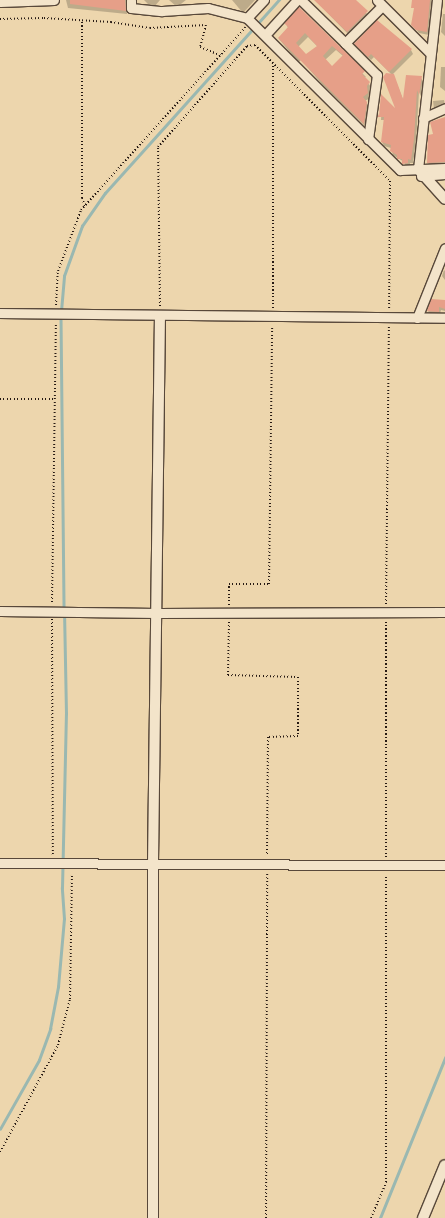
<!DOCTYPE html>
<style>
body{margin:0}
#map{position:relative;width:445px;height:1218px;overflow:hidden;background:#edd6ad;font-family:"Libre Bodoni",serif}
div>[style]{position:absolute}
.shadow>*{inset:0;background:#0003}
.stream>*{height:2.5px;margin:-1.25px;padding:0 1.25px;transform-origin:1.25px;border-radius:1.25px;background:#9ab8b1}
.building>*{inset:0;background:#e69f88}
.path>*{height:2px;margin-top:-1px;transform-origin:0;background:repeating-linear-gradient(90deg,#261913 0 1px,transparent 0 3.5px)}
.roads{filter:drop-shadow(1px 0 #58483a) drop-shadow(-1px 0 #58483a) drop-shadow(0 1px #58483a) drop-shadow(0 -1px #58483a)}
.minor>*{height:9px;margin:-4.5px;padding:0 4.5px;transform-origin:4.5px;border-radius:4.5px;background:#f3e4ca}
.tertiary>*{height:10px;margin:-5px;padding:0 5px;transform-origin:5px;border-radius:5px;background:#f3e4ca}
span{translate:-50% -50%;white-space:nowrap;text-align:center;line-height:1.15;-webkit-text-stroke:4px #f3e4ca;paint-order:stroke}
</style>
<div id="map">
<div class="shadow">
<i style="clip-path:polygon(66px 0,126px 0,127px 14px,68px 8px)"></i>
<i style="clip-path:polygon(144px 0,160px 0,154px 7px,150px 6px)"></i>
<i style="clip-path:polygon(169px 0,186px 0,177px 7px)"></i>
<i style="clip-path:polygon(232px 0,255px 0,243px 13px)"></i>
<i style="clip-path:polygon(315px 0,354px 0,370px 17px,350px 36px)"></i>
<i style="clip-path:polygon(413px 0,433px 0,429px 35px,419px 33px,413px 25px,415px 11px)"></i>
<i style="clip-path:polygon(evenodd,299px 9px,366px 77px,364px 78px,371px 87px,369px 91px,370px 98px,365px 101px,369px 107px,366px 127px,323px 85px,301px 60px,299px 62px,294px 57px,279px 39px,288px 28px,286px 23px,299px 9px,308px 37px,318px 47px,306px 56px,298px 47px,308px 37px,299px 9px,336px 50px,343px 56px,332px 68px,325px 60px,336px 50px)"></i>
<i style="clip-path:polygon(443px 14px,445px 14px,445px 36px,441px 32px)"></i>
<i style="clip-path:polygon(358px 48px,411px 50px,413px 54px,393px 74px,404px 102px,421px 78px,423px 81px,421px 96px,419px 92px,416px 143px,413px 163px,410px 163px,410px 167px,406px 167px,404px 162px,393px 155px,391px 148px,384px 146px,382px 142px,385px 120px,381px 120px,382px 97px,398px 113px,392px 75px,374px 57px,371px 60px)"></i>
<i style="clip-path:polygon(441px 67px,445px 67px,445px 91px,440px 87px)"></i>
<i style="clip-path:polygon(444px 100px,445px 106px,434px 109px,433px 101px)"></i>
<i style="clip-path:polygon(445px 118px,445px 165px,430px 166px,428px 162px,435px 135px)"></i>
<i style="clip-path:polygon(444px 270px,445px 271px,445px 280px,442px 276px)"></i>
<i style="clip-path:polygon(445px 302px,445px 311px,441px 310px,440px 314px,430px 314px,428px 311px)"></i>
</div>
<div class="stream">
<i style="left:61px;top:311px;width:35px;rotate:-85deg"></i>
<i style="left:64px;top:276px;width:53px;rotate:-70.2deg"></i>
<i style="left:82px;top:226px;width:40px;rotate:-55.1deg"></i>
<i style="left:105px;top:193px;width:260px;rotate:-48deg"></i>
<i style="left:61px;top:317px;width:292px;rotate:89.4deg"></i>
<i style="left:0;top:1129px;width:79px;rotate:-60.5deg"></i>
<i style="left:39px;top:1060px;width:33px;rotate:-70deg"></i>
<i style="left:50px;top:1029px;width:43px;rotate:-79.2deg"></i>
<i style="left:58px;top:987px;width:68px;rotate:-85deg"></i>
<i style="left:64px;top:919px;width:31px;rotate:-94deg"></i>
<i style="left:62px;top:888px;width:174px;rotate:-88.7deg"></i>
<i style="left:66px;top:714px;width:100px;rotate:-91.1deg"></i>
<i style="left:380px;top:1218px;width:173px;rotate:-67.9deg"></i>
</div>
<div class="building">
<i style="clip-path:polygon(70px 0,125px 0,126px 11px,70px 4px)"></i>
<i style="clip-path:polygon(314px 0,356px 0,368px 11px,347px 32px)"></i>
<i style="clip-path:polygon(412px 0,430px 0,427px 32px,416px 30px,411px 25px,414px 8px,411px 8px)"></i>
<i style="clip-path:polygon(evenodd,299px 7px,365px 71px,362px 74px,370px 82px,367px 86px,368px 93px,363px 97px,367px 102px,364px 124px,278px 38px,288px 27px,284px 23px,299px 7px,305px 33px,317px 46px,306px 54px,296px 43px,305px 33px,299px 7px,332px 46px,343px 55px,332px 66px,323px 56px,332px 46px)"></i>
<i style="clip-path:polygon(377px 20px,412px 49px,389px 72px,371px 54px,368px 57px,354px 44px)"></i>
<i style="clip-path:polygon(386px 73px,394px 74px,403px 99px,406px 75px,422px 76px,419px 95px,417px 90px,414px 139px,411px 160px,408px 159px,408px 163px,402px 164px,402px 159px,397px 159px,397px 155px,390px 151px,391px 145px,381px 142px,384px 117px,377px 117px,378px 114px,379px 116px,381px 94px,395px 108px,383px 77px)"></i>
<i style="clip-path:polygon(445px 117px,445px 162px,427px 163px,428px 135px,433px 134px,430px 122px)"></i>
<i style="clip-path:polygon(431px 299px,445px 300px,445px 309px,439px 307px,439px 312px,427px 311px)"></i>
</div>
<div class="path">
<i style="left:0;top:19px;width:44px;rotate:-1.3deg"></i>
<i style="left:44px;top:18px;width:67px;rotate:3.4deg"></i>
<i style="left:111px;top:22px;width:39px;rotate:9deg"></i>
<i style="left:150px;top:28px;width:56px;rotate:-3.1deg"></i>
<i style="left:206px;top:25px;width:23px;rotate:105deg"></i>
<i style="left:200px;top:47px;width:22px;rotate:22deg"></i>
<i style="left:82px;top:22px;width:176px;rotate:90deg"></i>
<i style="left:82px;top:198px;width:9px;rotate:69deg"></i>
<i style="left:56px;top:305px;width:34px;rotate:-87deg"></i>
<i style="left:58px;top:271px;width:65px;rotate:-69.3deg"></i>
<i style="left:81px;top:210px;width:246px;rotate:-48deg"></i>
<i style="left:160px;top:306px;width:159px;rotate:-90.7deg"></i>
<i style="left:158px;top:147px;width:135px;rotate:-48.6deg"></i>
<i style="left:247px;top:46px;width:8px;rotate:-7deg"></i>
<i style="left:255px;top:45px;width:192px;rotate:45.2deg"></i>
<i style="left:390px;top:181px;width:128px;rotate:90.4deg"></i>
<i style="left:273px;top:308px;width:245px;rotate:-90deg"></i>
<i style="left:0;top:399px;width:55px"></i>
<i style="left:52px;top:602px;width:280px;rotate:-89.2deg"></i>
<i style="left:386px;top:604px;width:277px;rotate:-89.4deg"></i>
<i style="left:229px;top:605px;width:21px;rotate:-90deg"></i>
<i style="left:229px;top:584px;width:40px"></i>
<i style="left:269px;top:584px;width:259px;rotate:-89.3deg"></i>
<i style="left:52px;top:619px;width:236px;rotate:89.8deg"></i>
<i style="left:229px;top:622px;width:53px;rotate:91.1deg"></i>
<i style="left:228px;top:675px;width:70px;rotate:1.6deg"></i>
<i style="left:298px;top:677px;width:59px;rotate:90deg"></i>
<i style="left:298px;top:736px;width:30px;rotate:178deg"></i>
<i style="left:268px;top:737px;width:118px;rotate:90.5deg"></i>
<i style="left:386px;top:857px;width:235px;rotate:-90deg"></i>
<i style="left:0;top:1152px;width:122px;rotate:-61.5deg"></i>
<i style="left:58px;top:1045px;width:48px;rotate:-75.4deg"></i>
<i style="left:70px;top:999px;width:126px;rotate:-89.1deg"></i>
<i style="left:266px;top:1218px;width:346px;rotate:-89.8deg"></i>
<i style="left:371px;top:1218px;width:39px;rotate:-67deg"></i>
<i style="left:386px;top:1182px;width:308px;rotate:-90deg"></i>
</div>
<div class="roads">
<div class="minor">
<i style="left:131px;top:0;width:8px;rotate:90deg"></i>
<i style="left:131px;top:8px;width:31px;rotate:6deg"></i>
<i style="left:162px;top:11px;width:46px;rotate:-3.7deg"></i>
<i style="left:208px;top:8px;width:40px;rotate:14.4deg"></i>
<i style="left:247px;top:18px;width:216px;rotate:44.8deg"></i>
<i style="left:400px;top:170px;width:45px;rotate:-2.5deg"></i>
<i style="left:301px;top:0;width:62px;rotate:44.3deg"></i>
<i style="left:345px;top:43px;width:52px;rotate:-45deg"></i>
<i style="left:377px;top:0;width:75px;rotate:45deg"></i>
<i style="left:0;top:2px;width:54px;rotate:-2.1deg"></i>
<i style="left:247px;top:18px;width:25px;rotate:-47deg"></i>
<i style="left:266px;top:34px;width:46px;rotate:-47.6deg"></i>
<i style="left:345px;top:43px;width:45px;rotate:45deg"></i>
<i style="left:377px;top:75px;width:65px;rotate:98deg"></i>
<i style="left:423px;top:118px;width:24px;rotate:-24deg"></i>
<i style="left:418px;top:169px;width:170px;rotate:-83.6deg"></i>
<i style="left:421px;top:176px;width:24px;rotate:-5deg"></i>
<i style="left:0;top:313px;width:445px;rotate:0.6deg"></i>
<i style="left:417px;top:318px;width:75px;rotate:-68.2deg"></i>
<i style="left:0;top:611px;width:157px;rotate:0.7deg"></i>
<i style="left:157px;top:613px;width:288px;rotate:-0.2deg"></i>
<i style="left:0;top:863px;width:445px;rotate:0.3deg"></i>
</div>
<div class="tertiary">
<i style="left:418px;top:169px;width:40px;rotate:48deg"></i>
<i style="left:153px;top:1218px;width:355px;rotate:-90deg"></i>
<i style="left:153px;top:863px;width:547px;rotate:-89.27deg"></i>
<i style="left:423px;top:1218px;width:57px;rotate:-67.5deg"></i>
</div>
</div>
</div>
